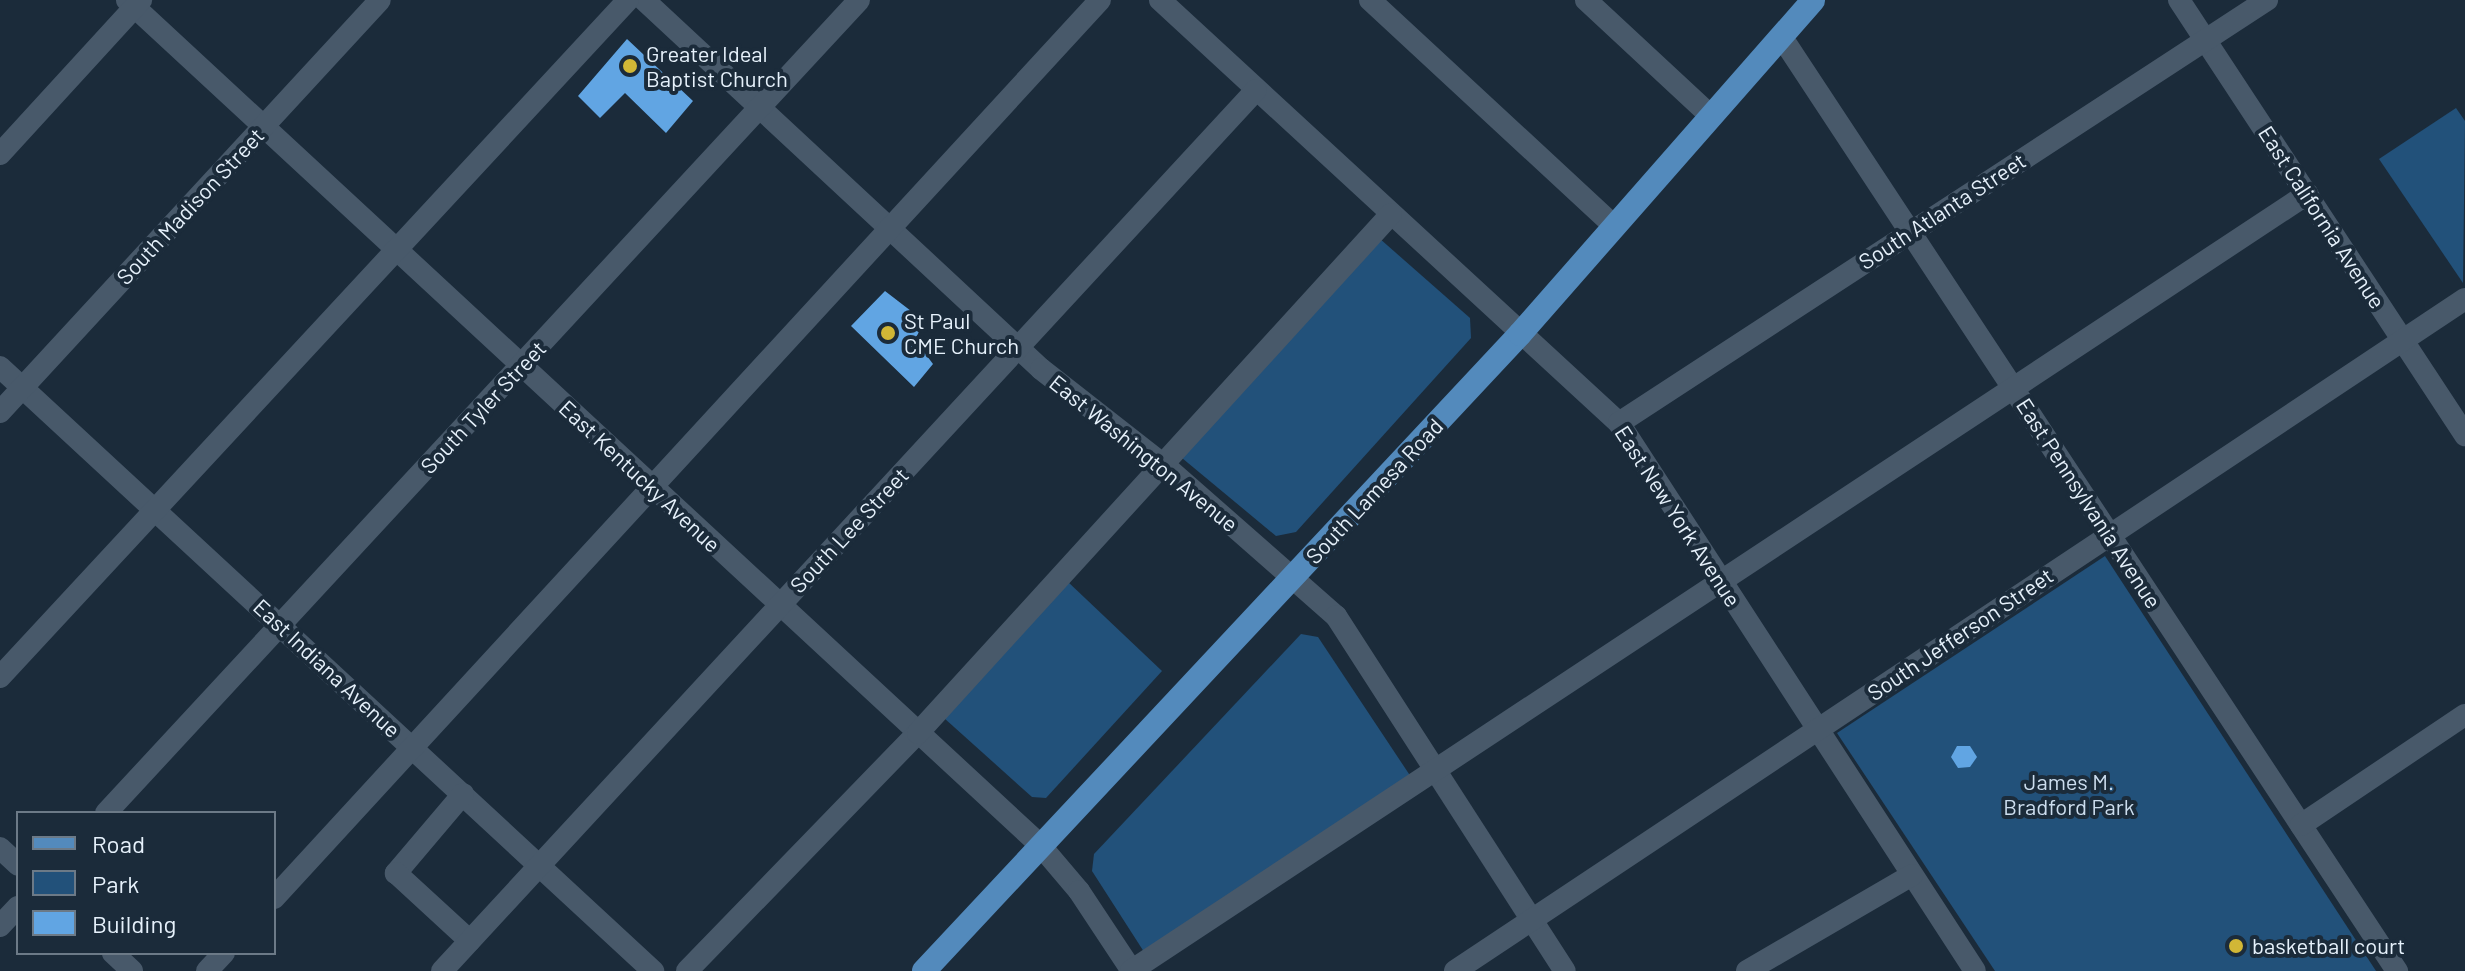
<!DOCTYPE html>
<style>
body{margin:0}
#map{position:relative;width:2465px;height:971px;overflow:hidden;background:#1b2b3a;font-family:Barlow,sans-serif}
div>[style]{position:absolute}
.green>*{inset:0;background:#22517a}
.building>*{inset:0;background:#61a5e3}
.minor>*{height:22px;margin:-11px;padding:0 11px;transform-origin:11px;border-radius:11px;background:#48596a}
.major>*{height:24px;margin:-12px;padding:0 12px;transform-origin:12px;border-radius:12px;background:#538abc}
.dots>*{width:22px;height:22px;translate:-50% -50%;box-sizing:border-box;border:4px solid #1b2b3a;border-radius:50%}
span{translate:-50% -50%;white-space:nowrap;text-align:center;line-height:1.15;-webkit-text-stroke:8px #1b2b3a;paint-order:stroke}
.poi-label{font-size:22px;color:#e6f1fb}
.left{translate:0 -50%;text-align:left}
.street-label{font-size:22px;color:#e6f1fb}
.park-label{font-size:22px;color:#cde}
.legend{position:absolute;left:16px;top:811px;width:260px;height:144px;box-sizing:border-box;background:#1b2b3a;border:2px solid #6c7a87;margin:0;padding:10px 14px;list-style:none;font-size:24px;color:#e6f1fb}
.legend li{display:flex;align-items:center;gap:16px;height:40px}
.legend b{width:40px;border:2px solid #6c7a87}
</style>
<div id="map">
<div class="green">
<i style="clip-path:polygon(2456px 108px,2465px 121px,2463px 283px,2379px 159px)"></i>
<i style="clip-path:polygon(1379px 238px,1470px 318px,1471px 338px,1296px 532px,1276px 536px,1182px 458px)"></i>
<i style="clip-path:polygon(2105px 556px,2376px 971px,1995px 971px,1837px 733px)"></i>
<i style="clip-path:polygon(1067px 581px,1162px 671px,1046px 798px,1032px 797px,944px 718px)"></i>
<i style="clip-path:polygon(1301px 634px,1318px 637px,1413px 780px,1146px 955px,1092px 871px,1094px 854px)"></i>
</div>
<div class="building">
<i style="clip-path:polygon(627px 39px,693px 101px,666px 133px,625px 93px,600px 118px,578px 96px)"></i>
<i style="clip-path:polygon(885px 291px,924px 321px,915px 340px,933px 364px,914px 387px,851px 326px)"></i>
<i style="clip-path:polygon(1957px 746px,1970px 746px,1977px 757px,1970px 767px,1958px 768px,1951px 757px)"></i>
</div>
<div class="minor">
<i style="left:127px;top:0;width:1244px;rotate:42.78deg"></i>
<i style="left:1040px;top:845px;width:60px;rotate:49.7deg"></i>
<i style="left:1079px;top:891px;width:96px;rotate:56.5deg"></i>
<i style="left:644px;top:0;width:542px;rotate:42.91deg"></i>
<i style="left:1041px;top:369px;width:156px;rotate:38deg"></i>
<i style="left:1164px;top:465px;width:229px;rotate:41.3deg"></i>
<i style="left:1336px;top:616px;width:422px;rotate:57.2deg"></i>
<i style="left:1160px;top:0;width:624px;rotate:42.66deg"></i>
<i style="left:1619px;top:423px;width:653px;rotate:56.99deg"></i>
<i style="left:1370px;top:0;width:333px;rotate:42.8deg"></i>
<i style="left:1586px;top:0;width:171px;rotate:42.9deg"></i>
<i style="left:2179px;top:0;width:521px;rotate:56.68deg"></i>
<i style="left:1781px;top:36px;width:1120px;rotate:56.62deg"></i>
<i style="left:0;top:154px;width:209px;rotate:-47.5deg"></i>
<i style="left:0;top:367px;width:890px;rotate:42.77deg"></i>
<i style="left:0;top:412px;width:560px;rotate:-47.31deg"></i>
<i style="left:1619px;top:423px;width:774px;rotate:-33.14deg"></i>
<i style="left:0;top:677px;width:923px;rotate:-47.15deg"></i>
<i style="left:463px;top:794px;width:104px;rotate:130.3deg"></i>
<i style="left:396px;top:873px;width:100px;rotate:42.6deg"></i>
<i style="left:106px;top:813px;width:1108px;rotate:-47.19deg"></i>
<i style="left:2301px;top:825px;width:197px;rotate:-33.9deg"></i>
<i style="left:0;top:848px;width:25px;rotate:43deg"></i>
<i style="left:274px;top:898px;width:1220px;rotate:-47.39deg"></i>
<i style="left:0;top:926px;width:26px;rotate:-47deg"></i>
<i style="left:113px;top:953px;width:26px;rotate:43deg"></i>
<i style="left:207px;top:971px;width:25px;rotate:-47deg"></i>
<i style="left:442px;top:971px;width:1199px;rotate:-47.26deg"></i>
<i style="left:687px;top:971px;width:332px;rotate:-45.9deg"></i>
<i style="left:918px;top:733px;width:702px;rotate:-47.65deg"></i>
<i style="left:1131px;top:971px;width:1410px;rotate:-33.45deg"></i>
<i style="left:1455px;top:971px;width:1213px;rotate:-33.64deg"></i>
<i style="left:1747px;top:971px;width:191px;rotate:-30.2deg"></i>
</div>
<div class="major">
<i style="left:924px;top:971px;width:872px;rotate:-46.9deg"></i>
<i style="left:1520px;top:334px;width:444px;rotate:-48.7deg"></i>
</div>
<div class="dots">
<i style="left:630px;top:66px;background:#d1b736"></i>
<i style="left:888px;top:333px;background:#d1b736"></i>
<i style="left:2236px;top:946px;background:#d1b736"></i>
</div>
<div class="poi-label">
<span class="left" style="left:646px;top:66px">Greater Ideal<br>Baptist Church</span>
<span class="left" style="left:904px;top:333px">St Paul<br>CME Church</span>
<span class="left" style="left:2252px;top:946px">basketball court</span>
</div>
<div class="street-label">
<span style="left:190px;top:206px;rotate:-47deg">South Madison Street</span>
<span style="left:1942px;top:211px;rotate:-33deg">South Atlanta Street</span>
<span style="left:2322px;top:217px;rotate:57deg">East California Avenue</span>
<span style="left:483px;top:407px;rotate:-47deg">South Tyler Street</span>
<span style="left:1144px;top:453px;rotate:39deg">East Washington Avenue</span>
<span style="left:640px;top:476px;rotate:43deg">East Kentucky Avenue</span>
<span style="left:1374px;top:491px;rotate:-47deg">South Lamesa Road</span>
<span style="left:2089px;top:503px;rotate:57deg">East Pennsylvania Avenue</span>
<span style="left:1678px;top:516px;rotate:57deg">East New York Avenue</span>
<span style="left:849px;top:530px;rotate:-47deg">South Lee Street</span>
<span style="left:1960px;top:634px;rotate:-34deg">South Jefferson Street</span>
<span style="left:327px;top:668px;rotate:43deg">East Indiana Avenue</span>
</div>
<div class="park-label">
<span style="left:2069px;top:794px">James M.<br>Bradford Park</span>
</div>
<ul class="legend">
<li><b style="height:10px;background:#538abc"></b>Road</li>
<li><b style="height:22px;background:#22517a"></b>Park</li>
<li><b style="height:22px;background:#61a5e3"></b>Building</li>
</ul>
</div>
